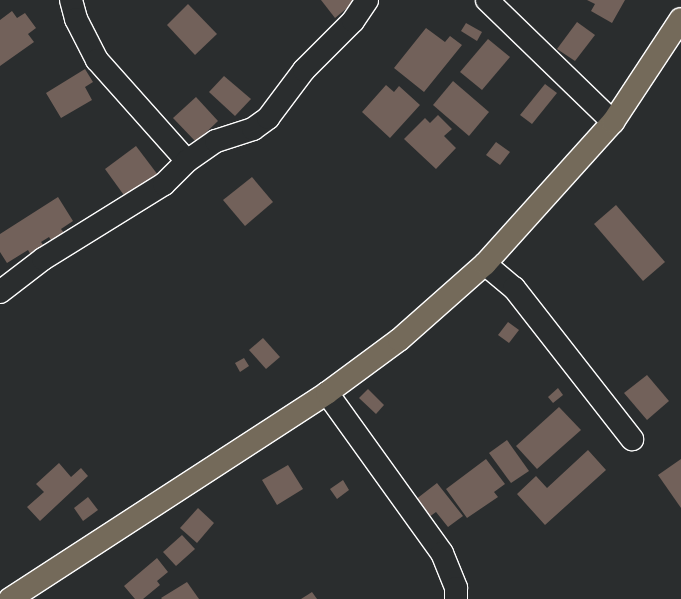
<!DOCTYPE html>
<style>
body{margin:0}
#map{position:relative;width:681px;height:599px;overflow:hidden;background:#2a2d2e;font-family:Itim,sans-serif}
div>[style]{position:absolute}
.building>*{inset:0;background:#72615a}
.roads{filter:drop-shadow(1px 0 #fff) drop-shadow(-1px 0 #fff) drop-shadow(0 1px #fff) drop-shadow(0 -1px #fff)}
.minor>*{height:22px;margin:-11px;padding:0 11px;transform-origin:11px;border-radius:11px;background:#2a2d2e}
.major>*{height:22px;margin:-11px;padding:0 11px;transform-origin:11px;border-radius:11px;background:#746a5a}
span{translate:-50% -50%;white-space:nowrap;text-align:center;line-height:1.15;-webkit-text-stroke:4px #2a2d2e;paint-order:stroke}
</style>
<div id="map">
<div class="building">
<i style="clip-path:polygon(321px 0,357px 0,335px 18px)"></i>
<i style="clip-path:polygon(587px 0,625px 0,612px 23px,591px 11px,595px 4px)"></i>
<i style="clip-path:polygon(188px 4px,217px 34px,195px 55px,167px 25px)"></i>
<i style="clip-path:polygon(12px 11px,17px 18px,25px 13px,36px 28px,28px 34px,34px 42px,0 66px,0 20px)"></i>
<i style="clip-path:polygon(577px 22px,595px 35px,575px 61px,557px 49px)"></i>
<i style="clip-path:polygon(466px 23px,482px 32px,477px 41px,461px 31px)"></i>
<i style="clip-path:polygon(426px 28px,445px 42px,450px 36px,462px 45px,424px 92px,394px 68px)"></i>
<i style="clip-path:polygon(488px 39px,510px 57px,482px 90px,460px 72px)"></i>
<i style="clip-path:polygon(85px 69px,93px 82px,85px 87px,92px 100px,61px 118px,46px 93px)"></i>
<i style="clip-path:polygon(224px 76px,251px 99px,235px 116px,209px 92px)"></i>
<i style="clip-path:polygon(453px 81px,489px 112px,469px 136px,433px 105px)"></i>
<i style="clip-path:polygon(545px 84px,557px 93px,532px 124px,520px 115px)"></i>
<i style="clip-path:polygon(386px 85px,394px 92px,399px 86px,420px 105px,390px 138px,362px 112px)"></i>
<i style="clip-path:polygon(196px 97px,218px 121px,196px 142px,173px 118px)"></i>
<i style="clip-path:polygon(438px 115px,452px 129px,444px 136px,456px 148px,436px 169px,404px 139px,425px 118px,430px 123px)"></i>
<i style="clip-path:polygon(496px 142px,510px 152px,500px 165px,486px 155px)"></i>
<i style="clip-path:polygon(136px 146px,158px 175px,126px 198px,105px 169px)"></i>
<i style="clip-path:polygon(252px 177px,273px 202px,245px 226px,223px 200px)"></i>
<i style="clip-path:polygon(58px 197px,73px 221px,61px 229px,67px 237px,54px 245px,49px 237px,41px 242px,48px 251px,34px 260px,28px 250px,7px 263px,0 252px,0 234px)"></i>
<i style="clip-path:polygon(616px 205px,665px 262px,643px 281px,594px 224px)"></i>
<i style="clip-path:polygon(508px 322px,519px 330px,509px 343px,498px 335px)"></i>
<i style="clip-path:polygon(263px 338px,280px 357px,266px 369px,249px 350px)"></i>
<i style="clip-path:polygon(244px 358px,249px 366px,240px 372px,235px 363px)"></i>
<i style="clip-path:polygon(647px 375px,669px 401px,647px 420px,624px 393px)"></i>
<i style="clip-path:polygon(558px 388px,563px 395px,553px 403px,548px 397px)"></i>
<i style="clip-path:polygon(368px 389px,384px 405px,376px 414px,359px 398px)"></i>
<i style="clip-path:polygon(559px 407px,581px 430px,537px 469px,516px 446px)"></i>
<i style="clip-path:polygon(507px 440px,529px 471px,511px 483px,489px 453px)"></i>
<i style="clip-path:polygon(588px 450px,606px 470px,545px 525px,517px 494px,536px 476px,547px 488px)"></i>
<i style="clip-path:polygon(486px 459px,505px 484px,494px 492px,498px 497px,467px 518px,446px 489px)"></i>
<i style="clip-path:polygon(681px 459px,681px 508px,658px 475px)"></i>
<i style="clip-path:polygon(59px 463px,71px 477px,81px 468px,88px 476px,40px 521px,27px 507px,44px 492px,36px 484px)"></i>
<i style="clip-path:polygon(288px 465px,303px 489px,277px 505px,262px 480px)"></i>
<i style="clip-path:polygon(343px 480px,349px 490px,337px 499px,330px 489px)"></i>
<i style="clip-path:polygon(437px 483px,463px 516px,448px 527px,436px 512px,429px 517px,415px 500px)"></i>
<i style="clip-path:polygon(88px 497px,98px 510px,83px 521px,74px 508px)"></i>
<i style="clip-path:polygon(198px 508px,214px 523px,197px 543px,180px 528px)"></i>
<i style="clip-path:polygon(182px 535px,195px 549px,176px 566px,163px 552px)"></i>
<i style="clip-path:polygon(157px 558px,168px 572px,157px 581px,160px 585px,143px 599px,135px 599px,124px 586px)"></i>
<i style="clip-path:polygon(187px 582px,199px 599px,162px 599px,161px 598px)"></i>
<i style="clip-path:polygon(312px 592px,317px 599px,301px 599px)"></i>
</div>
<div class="roads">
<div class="minor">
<i style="left:71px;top:0;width:20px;rotate:75deg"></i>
<i style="left:76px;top:19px;width:46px;rotate:62.9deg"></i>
<i style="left:97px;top:60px;width:135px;rotate:48.3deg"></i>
<i style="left:487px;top:0;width:175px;rotate:44.1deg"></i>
<i style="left:485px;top:264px;width:38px;rotate:40deg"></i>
<i style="left:514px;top:288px;width:192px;rotate:52deg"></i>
<i style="left:0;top:292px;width:54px;rotate:-37.5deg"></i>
<i style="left:43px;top:259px;width:142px;rotate:-31.8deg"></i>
<i style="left:164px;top:184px;width:33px;rotate:-45deg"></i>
<i style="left:187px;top:161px;width:35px;rotate:-35deg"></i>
<i style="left:216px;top:141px;width:39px;rotate:-18deg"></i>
<i style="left:253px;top:129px;width:19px;rotate:-36deg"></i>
<i style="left:268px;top:118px;width:60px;rotate:-53.1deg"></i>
<i style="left:304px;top:70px;width:69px;rotate:-45deg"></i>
<i style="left:353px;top:21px;width:25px;rotate:-56deg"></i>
<i style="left:327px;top:393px;width:197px;rotate:54.3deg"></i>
<i style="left:442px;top:553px;width:38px;rotate:68deg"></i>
<i style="left:456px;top:588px;width:11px;rotate:90deg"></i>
</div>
<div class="major">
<i style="left:10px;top:599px;width:378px;rotate:-33deg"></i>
<i style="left:327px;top:393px;width:89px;rotate:-36.4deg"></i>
<i style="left:399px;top:340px;width:115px;rotate:-41.5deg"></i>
<i style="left:485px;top:264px;width:191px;rotate:-48deg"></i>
<i style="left:613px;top:122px;width:123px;rotate:-56.6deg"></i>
</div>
</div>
</div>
